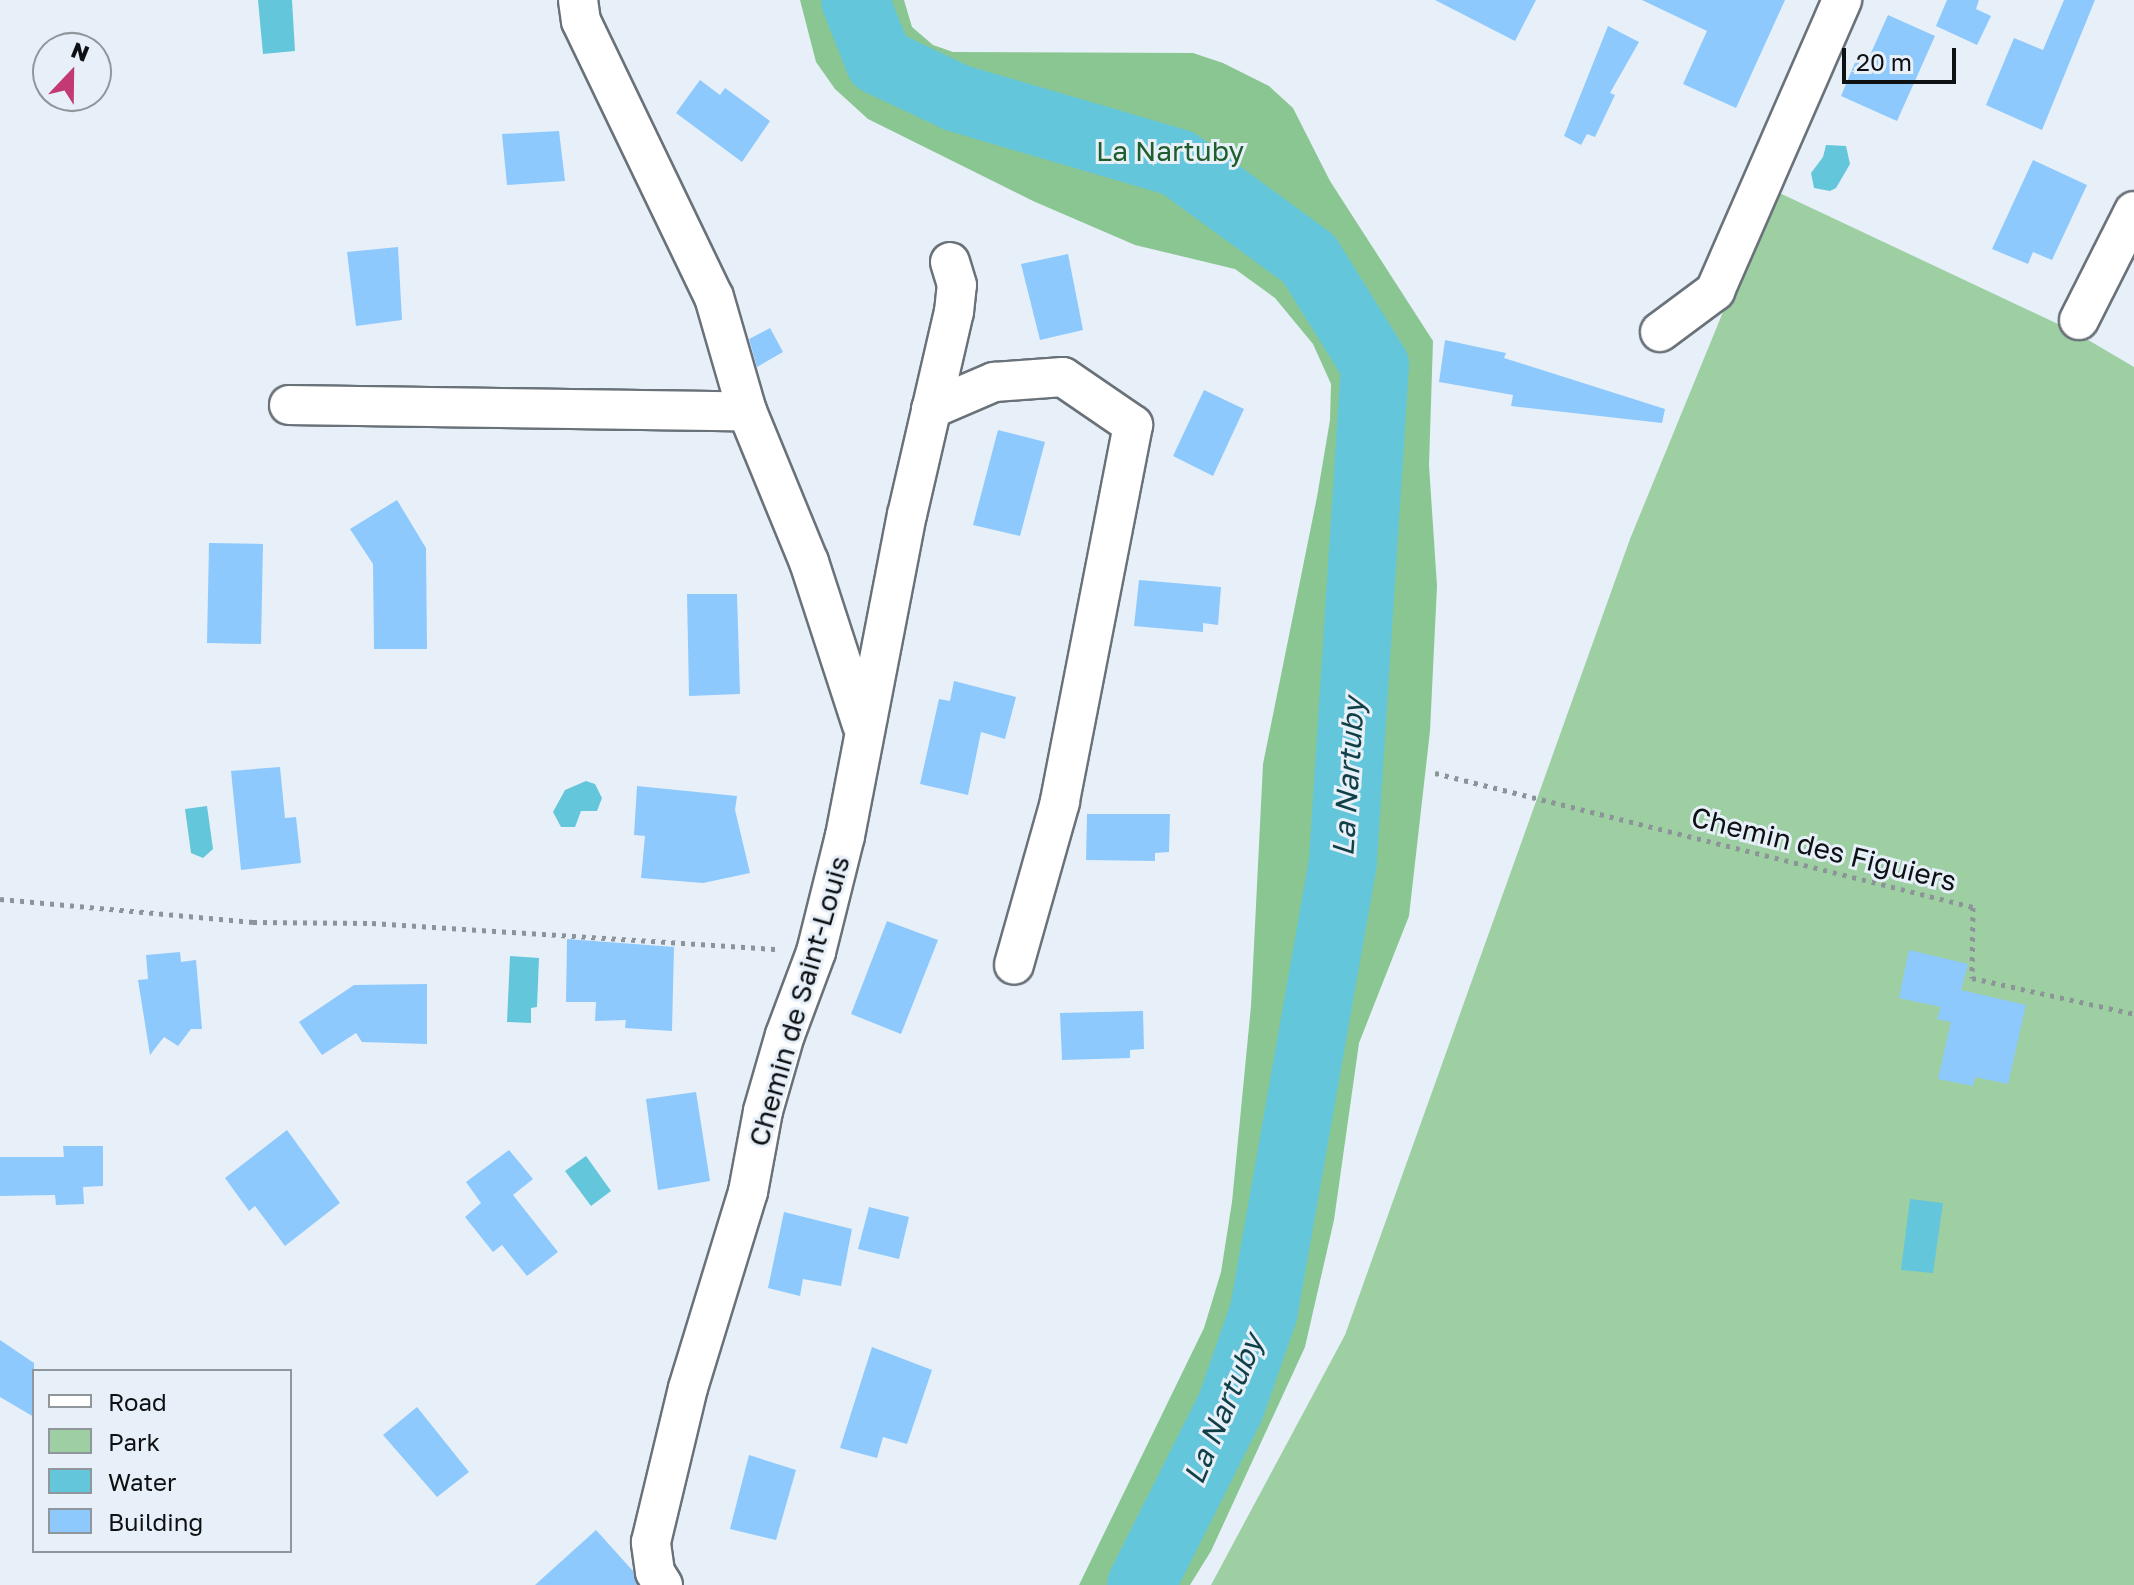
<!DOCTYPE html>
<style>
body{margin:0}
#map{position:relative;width:2134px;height:1585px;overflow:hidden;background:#e7f0f8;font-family:"Golos Text",sans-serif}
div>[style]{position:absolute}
.green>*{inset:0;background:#9dcfa3}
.forest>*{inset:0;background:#8ac692}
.water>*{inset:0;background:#64c6da}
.river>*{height:68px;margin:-34px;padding:0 34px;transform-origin:34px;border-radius:34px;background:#64c6da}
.building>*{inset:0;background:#8ec9fd}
.path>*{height:5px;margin-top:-2.5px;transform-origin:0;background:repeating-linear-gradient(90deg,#8d9499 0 4px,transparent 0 10px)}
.roads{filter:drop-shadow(2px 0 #6a7279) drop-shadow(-2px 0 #6a7279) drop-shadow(0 2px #6a7279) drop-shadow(0 -2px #6a7279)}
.minor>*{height:38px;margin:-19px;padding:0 19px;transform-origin:19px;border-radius:19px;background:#fff}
span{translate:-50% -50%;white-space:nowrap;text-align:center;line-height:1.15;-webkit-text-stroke:6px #e7f0f8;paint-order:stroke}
.park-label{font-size:28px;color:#1e5d2c}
.street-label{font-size:28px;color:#0e1113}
.water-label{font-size:30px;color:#113f48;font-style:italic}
.legend{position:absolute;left:32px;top:1369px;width:260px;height:184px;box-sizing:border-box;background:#e7f0f8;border:2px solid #90979c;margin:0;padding:10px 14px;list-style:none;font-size:24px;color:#0e1113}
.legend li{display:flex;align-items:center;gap:16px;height:40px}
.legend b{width:40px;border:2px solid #90979c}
.north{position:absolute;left:32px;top:32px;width:80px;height:80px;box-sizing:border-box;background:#e7f0f8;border:2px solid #90979c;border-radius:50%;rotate:22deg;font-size:22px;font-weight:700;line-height:32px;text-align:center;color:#0e1113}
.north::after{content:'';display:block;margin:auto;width:28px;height:36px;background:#c33971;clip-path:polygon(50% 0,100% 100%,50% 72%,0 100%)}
.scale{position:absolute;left:1842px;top:48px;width:114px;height:36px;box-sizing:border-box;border:4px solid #0e1113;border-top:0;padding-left:10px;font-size:24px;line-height:28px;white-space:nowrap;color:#0e1113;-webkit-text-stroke:6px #e7f0f8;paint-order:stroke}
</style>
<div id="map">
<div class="green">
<i style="clip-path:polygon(1773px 190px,2073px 331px,2134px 367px,2134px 1585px,1211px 1585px,1345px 1335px,1630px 539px)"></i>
</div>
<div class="forest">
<i style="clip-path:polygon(800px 0,904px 0,912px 27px,933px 45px,953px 52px,1193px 53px,1223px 63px,1269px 86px,1293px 108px,1330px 181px,1433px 341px,1429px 465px,1437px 586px,1430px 731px,1409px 916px,1359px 1043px,1334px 1220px,1305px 1347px,1211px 1551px,1190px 1585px,1079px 1585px,1204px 1328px,1221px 1272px,1232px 1202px,1251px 1006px,1263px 764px,1317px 497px,1330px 420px,1331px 384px,1313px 344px,1275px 298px,1235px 269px,1135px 245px,1033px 201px,868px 119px,835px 89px,816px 62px)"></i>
</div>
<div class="water">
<i style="clip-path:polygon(258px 0,292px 0,295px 51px,263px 54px)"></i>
<i style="clip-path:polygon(1826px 145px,1846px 146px,1850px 164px,1836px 188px,1830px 191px,1814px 188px,1811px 173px,1823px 157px)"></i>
<i style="clip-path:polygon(586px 781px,595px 784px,602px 798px,597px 811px,581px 811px,575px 827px,561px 827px,553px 812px,565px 790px)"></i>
<i style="clip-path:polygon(207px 806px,213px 849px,203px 858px,191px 853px,185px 809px)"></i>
<i style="clip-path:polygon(510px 956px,539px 958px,537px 1007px,531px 1008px,531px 1023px,507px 1022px)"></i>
<i style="clip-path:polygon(586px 1156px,611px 1191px,591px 1206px,565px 1171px)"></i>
<i style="clip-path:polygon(1910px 1199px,1943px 1203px,1933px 1273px,1901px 1270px)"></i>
</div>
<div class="river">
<i style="left:855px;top:0;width:66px;rotate:68.5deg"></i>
<i style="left:879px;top:61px;width:86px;rotate:25.4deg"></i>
<i style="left:957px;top:98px;width:230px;rotate:16.4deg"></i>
<i style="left:1178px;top:163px;width:162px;rotate:36.2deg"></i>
<i style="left:1309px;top:259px;width:125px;rotate:58.1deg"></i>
<i style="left:1375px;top:365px;width:498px;rotate:93.7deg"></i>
<i style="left:1343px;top:862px;width:456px;rotate:100deg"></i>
<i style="left:1264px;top:1311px;width:101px;rotate:109.2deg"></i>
<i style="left:1231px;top:1406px;width:200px;rotate:116.7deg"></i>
</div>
<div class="building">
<i style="clip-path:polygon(1435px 0,1536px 0,1515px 41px)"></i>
<i style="clip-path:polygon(1642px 0,1785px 0,1736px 108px,1683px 84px,1707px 31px)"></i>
<i style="clip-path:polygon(1947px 0,1979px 0,1976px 9px,1991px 16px,1977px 45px,1936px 26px)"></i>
<i style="clip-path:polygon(2064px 0,2095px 0,2042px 130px,1986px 105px,2014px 38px,2043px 50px)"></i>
<i style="clip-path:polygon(1888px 15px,1935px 36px,1897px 121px,1841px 96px,1856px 60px,1866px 64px)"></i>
<i style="clip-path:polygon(1608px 26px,1639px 42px,1610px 93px,1615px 95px,1595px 137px,1587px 134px,1581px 145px,1564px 136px)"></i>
<i style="clip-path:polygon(700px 80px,720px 95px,725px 88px,770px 121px,742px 162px,676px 113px)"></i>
<i style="clip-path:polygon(559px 131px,565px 181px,507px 185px,502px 134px)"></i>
<i style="clip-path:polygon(2033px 160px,2087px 185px,2052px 260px,2033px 252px,2028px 264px,1992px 249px)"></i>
<i style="clip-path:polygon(398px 247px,402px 320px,356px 326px,347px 252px)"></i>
<i style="clip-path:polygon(1068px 254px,1083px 330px,1040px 340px,1021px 264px)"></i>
<i style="clip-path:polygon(770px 328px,783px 352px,757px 367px,749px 339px)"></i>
<i style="clip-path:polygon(1445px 340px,1506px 353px,1504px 358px,1665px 409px,1662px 423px,1511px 406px,1513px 395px,1439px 382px)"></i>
<i style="clip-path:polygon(1204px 390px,1244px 409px,1213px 476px,1173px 456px)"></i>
<i style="clip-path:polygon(998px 430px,1045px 442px,1020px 536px,973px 525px)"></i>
<i style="clip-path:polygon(397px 500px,426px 548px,427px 649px,374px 649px,373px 564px,350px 529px)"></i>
<i style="clip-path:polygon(209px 543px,263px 544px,261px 644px,207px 643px)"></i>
<i style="clip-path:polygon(1139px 580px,1221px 587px,1218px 625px,1203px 623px,1203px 632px,1134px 626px)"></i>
<i style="clip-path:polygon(687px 594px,737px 594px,740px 694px,689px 696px)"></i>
<i style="clip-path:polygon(954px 681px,1016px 697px,1005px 739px,981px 732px,968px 795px,920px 784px,939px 699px,950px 701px)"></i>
<i style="clip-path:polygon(280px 767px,285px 818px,296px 817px,301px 863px,241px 870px,231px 771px)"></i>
<i style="clip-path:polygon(637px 786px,737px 796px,735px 810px,750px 873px,703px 883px,641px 878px,645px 836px,634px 835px)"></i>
<i style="clip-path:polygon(1087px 814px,1170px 814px,1169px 852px,1155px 853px,1155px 861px,1086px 860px)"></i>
<i style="clip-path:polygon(887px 921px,938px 940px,901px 1034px,851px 1014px)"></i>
<i style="clip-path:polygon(567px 939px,674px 947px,672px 1031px,625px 1028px,626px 1020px,595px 1021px,596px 1002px,566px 1002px)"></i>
<i style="clip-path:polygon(1909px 950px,1968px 964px,1961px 990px,2026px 1005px,2008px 1084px,1975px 1077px,1973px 1086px,1938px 1079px,1951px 1022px,1937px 1019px,1941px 1007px,1899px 998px)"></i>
<i style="clip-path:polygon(180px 952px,181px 962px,196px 960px,202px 1029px,191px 1029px,178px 1046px,164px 1037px,150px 1055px,138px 980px,148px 979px,146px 955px)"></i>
<i style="clip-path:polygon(427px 984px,427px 1044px,362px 1042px,356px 1033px,322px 1055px,299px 1022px,354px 985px)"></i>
<i style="clip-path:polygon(1143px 1011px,1144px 1049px,1130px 1050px,1130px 1058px,1062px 1060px,1060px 1013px)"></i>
<i style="clip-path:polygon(696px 1092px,710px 1181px,658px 1190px,646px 1099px)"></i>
<i style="clip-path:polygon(287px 1130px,340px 1203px,285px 1246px,255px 1206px,249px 1211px,225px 1178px)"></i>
<i style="clip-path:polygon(63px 1146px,103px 1146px,103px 1186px,83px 1187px,84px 1204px,56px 1205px,55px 1195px,0 1196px,0 1157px,64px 1157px)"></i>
<i style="clip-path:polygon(509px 1150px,533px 1179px,513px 1195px,558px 1252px,527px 1276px,502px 1245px,493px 1252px,465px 1217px,481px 1203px,466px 1182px)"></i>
<i style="clip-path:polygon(869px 1207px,909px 1217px,899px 1259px,858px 1249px)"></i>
<i style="clip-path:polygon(784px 1212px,852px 1229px,841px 1286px,803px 1279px,800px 1296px,768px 1288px)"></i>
<i style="clip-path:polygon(0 1340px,34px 1363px,34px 1417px,0 1397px)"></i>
<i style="clip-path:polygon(872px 1347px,932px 1370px,907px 1444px,883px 1437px,877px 1458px,840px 1448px)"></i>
<i style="clip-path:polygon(417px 1407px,469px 1472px,437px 1497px,383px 1435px)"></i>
<i style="clip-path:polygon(749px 1455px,796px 1470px,776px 1540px,730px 1529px)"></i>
<i style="clip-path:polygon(596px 1530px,633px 1571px,637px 1585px,535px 1585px)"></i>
</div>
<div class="path">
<i style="left:1435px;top:773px;width:554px;rotate:13.99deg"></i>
<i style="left:1973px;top:907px;width:71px;rotate:90.8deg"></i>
<i style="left:1972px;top:978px;width:166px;rotate:12.5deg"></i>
<i style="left:0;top:899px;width:254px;rotate:5.2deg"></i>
<i style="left:253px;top:922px;width:119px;rotate:0.5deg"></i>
<i style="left:372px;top:923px;width:408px;rotate:3.7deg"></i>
</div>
<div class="roads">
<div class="minor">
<i style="left:578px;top:0;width:21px;rotate:82deg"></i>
<i style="left:581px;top:21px;width:306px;rotate:64.3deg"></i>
<i style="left:714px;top:297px;width:119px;rotate:73.9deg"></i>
<i style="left:2079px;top:320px;width:122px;rotate:-63.2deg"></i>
<i style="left:1660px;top:332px;width:69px;rotate:-36.7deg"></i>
<i style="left:1715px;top:291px;width:318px;rotate:-66.4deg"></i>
<i style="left:289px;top:405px;width:458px;rotate:0.8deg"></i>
<i style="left:747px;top:411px;width:163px;rotate:67.7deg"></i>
<i style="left:809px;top:562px;width:171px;rotate:72deg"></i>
<i style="left:931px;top:409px;width:69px;rotate:-23.2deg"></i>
<i style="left:994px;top:382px;width:69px;rotate:-4.1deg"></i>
<i style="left:1063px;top:377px;width:85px;rotate:34.4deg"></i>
<i style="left:1133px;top:425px;width:384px;rotate:101deg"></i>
<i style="left:1060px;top:802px;width:169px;rotate:105.8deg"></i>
<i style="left:663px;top:1585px;width:15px;rotate:-122deg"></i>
<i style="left:655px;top:1572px;width:30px;rotate:-98deg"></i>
<i style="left:651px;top:1542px;width:158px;rotate:-76.5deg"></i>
<i style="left:688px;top:1388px;width:205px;rotate:-73deg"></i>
<i style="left:748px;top:1192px;width:82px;rotate:-79.5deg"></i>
<i style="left:763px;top:1111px;width:79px;rotate:-73.9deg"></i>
<i style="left:785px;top:1035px;width:89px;rotate:-69.5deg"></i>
<i style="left:816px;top:952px;width:120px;rotate:-76deg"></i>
<i style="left:845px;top:836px;width:327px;rotate:-79.1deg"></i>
<i style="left:907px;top:515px;width:208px;rotate:-77deg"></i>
<i style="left:954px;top:312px;width:27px;rotate:-84deg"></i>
<i style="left:957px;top:285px;width:24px;rotate:-107deg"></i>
</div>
</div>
<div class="park-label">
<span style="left:1170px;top:151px">La Nartuby</span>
</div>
<div class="street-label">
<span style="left:1824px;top:849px;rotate:14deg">Chemin des Figuiers</span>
<span style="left:799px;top:1001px;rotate:-74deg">Chemin de Saint-Louis</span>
</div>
<div class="water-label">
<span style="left:1348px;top:777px;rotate:-86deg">La Nartuby</span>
<span style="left:1223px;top:1409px;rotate:-67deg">La Nartuby</span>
</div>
<ul class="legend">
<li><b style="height:10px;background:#fff"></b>Road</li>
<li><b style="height:22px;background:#9dcfa3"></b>Park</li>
<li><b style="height:22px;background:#64c6da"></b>Water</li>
<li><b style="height:22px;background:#8ec9fd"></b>Building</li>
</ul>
<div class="north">N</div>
<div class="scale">20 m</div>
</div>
